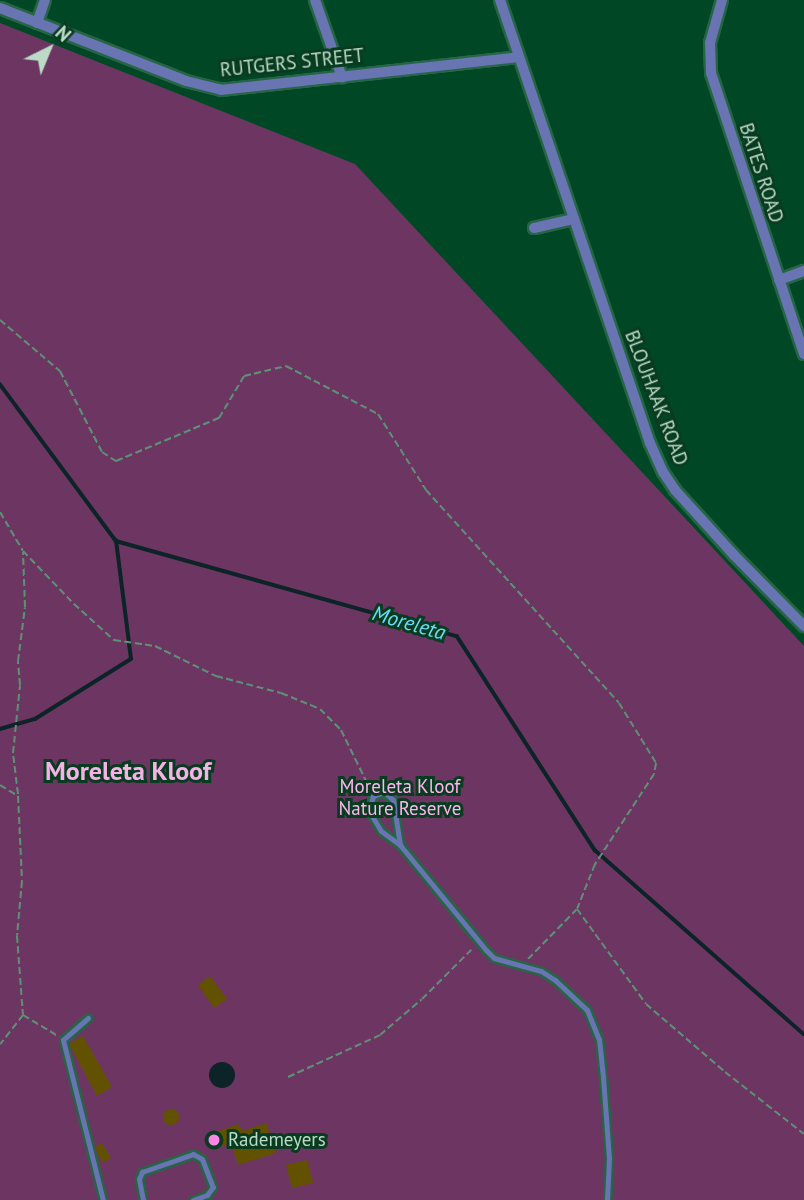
<!DOCTYPE html>
<style>
body{margin:0}
#map{position:relative;width:804px;height:1200px;overflow:hidden;background:#004825;font-family:"PT Sans",sans-serif}
div>[style]{position:absolute}
.green>*{inset:0;background:#6d3662}
.water>*{inset:0;background:#0c2328}
.round{border-radius:50%}
.stream>*{height:3.5px;margin:-1.75px;padding:0 1.75px;transform-origin:1.75px;border-radius:1.75px;background:#0c2328}
.building>*{inset:0;background:#625100}
.path>*{height:2px;margin-top:-1px;transform-origin:0;background:repeating-linear-gradient(90deg,#5d9175 0 7px,transparent 0 10.5px)}
.roads{filter:drop-shadow(2px 0 #266545) drop-shadow(-2px 0 #266545) drop-shadow(0 2px #266545) drop-shadow(0 -2px #266545)}
.service>*{height:5px;margin:-2.5px;padding:0 2.5px;transform-origin:2.5px;border-radius:2.5px;background:#6974b2}
.minor>*{height:10px;margin:-5px;padding:0 5px;transform-origin:5px;border-radius:5px;background:#6974b2}
.dots>*{width:19px;height:19px;translate:-50% -50%;box-sizing:border-box;border:4px solid #093b20;border-radius:50%}
span{translate:-50% -50%;white-space:nowrap;text-align:center;line-height:1.15;-webkit-text-stroke:6px #093b20;paint-order:stroke}
.street-label{font-size:19px;color:#bcdbc6}
.park-label{font-size:19px;color:#feb6ee}
.poi-label{font-size:19px;color:#bcdbc6}
.left{translate:0 -50%;text-align:left}
.water-label{font-size:21px;color:#6bdcf6;font-style:italic}
.district-label{font-size:26px;color:#f5b3e5;font-weight:700}
.north{position:absolute;left:14px;top:14px;width:70px;height:70px;-webkit-text-stroke:5px #093b20;paint-order:stroke;rotate:43deg;font-size:19px;font-weight:700;line-height:28px;text-align:center;color:#bcdbc6}
.north::after{content:'';display:block;margin:auto;width:24px;height:32px;background:#bcdbc6;clip-path:polygon(50% 0,100% 100%,50% 72%,0 100%)}
</style>
<div id="map">
<div class="green">
<i style="clip-path:polygon(0 23px,355px 164px,804px 646px,804px 1200px,0 1200px)"></i>
</div>
<div class="water">
<i class="round" style="left:209px;top:1062px;width:26px;height:26px"></i>
</div>
<div class="stream">
<i style="left:0;top:384px;width:195px;rotate:53.5deg"></i>
<i style="left:116px;top:541px;width:354px;rotate:15.6deg"></i>
<i style="left:457px;top:636px;width:255px;rotate:57.2deg"></i>
<i style="left:595px;top:850px;width:278px;rotate:41.4deg"></i>
<i style="left:0;top:729px;width:36px;rotate:-16deg"></i>
<i style="left:35px;top:719px;width:113px;rotate:-32deg"></i>
<i style="left:131px;top:659px;width:119px;rotate:-97.2deg"></i>
</div>
<div class="building">
<i style="clip-path:polygon(210px 976px,227px 999px,214px 1008px,198px 985px)"></i>
<i style="clip-path:polygon(83px 1036px,112px 1087px,97px 1096px,69px 1044px)"></i>
<i class="round" style="left:163px;top:1109px;width:16px;height:16px"></i>
<i style="clip-path:polygon(266px 1123px,276px 1153px,238px 1165px,231px 1143px,220px 1147px,215px 1132px,239px 1124px,242px 1131px)"></i>
<i style="clip-path:polygon(102px 1143px,111px 1158px,102px 1163px,95px 1147px)"></i>
<i style="clip-path:polygon(307px 1160px,313px 1183px,292px 1188px,286px 1165px)"></i>
</div>
<div class="path">
<i style="left:0;top:320px;width:79px;rotate:40.4deg"></i>
<i style="left:60px;top:371px;width:91px;rotate:62.6deg"></i>
<i style="left:102px;top:452px;width:17px;rotate:33deg"></i>
<i style="left:116px;top:461px;width:112px;rotate:-22.7deg"></i>
<i style="left:219px;top:418px;width:49px;rotate:-59.2deg"></i>
<i style="left:244px;top:376px;width:43px;rotate:-13.4deg"></i>
<i style="left:286px;top:366px;width:104px;rotate:27.6deg"></i>
<i style="left:378px;top:414px;width:90px;rotate:57.7deg"></i>
<i style="left:426px;top:490px;width:287px;rotate:47.8deg"></i>
<i style="left:619px;top:703px;width:70px;rotate:58.3deg"></i>
<i style="left:656px;top:763px;width:11px;rotate:100deg"></i>
<i style="left:654px;top:774px;width:108px;rotate:123.2deg"></i>
<i style="left:595px;top:864px;width:48px;rotate:111.8deg"></i>
<i style="left:577px;top:909px;width:117px;rotate:54deg"></i>
<i style="left:646px;top:1004px;width:104px;rotate:40.7deg"></i>
<i style="left:725px;top:1072px;width:100px;rotate:38.1deg"></i>
<i style="left:0;top:512px;width:45px;rotate:59.5deg"></i>
<i style="left:23px;top:551px;width:74px;rotate:46.1deg"></i>
<i style="left:74px;top:604px;width:54px;rotate:42deg"></i>
<i style="left:114px;top:640px;width:41px;rotate:8.3deg"></i>
<i style="left:155px;top:646px;width:68px;rotate:26.2deg"></i>
<i style="left:216px;top:676px;width:67px;rotate:14.7deg"></i>
<i style="left:281px;top:693px;width:42px;rotate:22.3deg"></i>
<i style="left:320px;top:709px;width:30px;rotate:45deg"></i>
<i style="left:341px;top:730px;width:66px;rotate:63.8deg"></i>
<i style="left:0;top:785px;width:21px;rotate:31deg"></i>
<i style="left:18px;top:796px;width:85px;rotate:87.3deg"></i>
<i style="left:22px;top:881px;width:55px;rotate:95.2deg"></i>
<i style="left:17px;top:936px;width:79px;rotate:85.7deg"></i>
<i style="left:23px;top:1015px;width:37px;rotate:128deg"></i>
<i style="left:18px;top:794px;width:41px;rotate:-97deg"></i>
<i style="left:13px;top:753px;width:68px;rotate:-84.1deg"></i>
<i style="left:20px;top:685px;width:24px;rotate:-95deg"></i>
<i style="left:18px;top:661px;width:54px;rotate:-82.6deg"></i>
<i style="left:25px;top:607px;width:55px;rotate:-92.1deg"></i>
<i style="left:528px;top:959px;width:69px;rotate:-45.6deg"></i>
<i style="left:23px;top:1015px;width:39px;rotate:31deg"></i>
<i style="left:288px;top:1077px;width:101px;rotate:-24.5deg"></i>
<i style="left:380px;top:1035px;width:55px;rotate:-40.6deg"></i>
<i style="left:422px;top:999px;width:72px;rotate:-45deg"></i>
</div>
<div class="roads">
<div class="service">
<i style="left:400px;top:845px;width:46px;rotate:-98.8deg"></i>
<i style="left:393px;top:800px;width:12px;rotate:-138deg"></i>
<i style="left:384px;top:792px;width:12px;rotate:160deg"></i>
<i style="left:373px;top:796px;width:16px;rotate:105deg"></i>
<i style="left:369px;top:811px;width:23px;rotate:59deg"></i>
<i style="left:381px;top:831px;width:24px;rotate:36deg"></i>
<i style="left:400px;top:845px;width:136px;rotate:50.7deg"></i>
<i style="left:486px;top:950px;width:11px;rotate:45deg"></i>
<i style="left:494px;top:958px;width:49px;rotate:15.5deg"></i>
<i style="left:541px;top:971px;width:17px;rotate:33deg"></i>
<i style="left:555px;top:980px;width:44px;rotate:43.2deg"></i>
<i style="left:587px;top:1010px;width:31px;rotate:68deg"></i>
<i style="left:599px;top:1039px;width:38px;rotate:84deg"></i>
<i style="left:603px;top:1077px;width:81px;rotate:85.8deg"></i>
<i style="left:609px;top:1158px;width:42px;rotate:92.7deg"></i>
<i style="left:88px;top:1018px;width:33px;rotate:139deg"></i>
<i style="left:63px;top:1040px;width:165px;rotate:76deg"></i>
<i style="left:143px;top:1200px;width:21px;rotate:-101deg"></i>
<i style="left:139px;top:1179px;width:8px;rotate:-67deg"></i>
<i style="left:142px;top:1172px;width:54px;rotate:-19.4deg"></i>
<i style="left:193px;top:1154px;width:10px;rotate:29deg"></i>
<i style="left:202px;top:1159px;width:30px;rotate:69deg"></i>
<i style="left:213px;top:1187px;width:10px;rotate:127deg"></i>
<i style="left:207px;top:1195px;width:15px;rotate:160deg"></i>
</div>
<div class="minor">
<i style="left:315px;top:0;width:82px;rotate:70.7deg"></i>
<i style="left:500px;top:0;width:468px;rotate:71.3deg"></i>
<i style="left:650px;top:443px;width:32px;rotate:66deg"></i>
<i style="left:663px;top:472px;width:22px;rotate:56deg"></i>
<i style="left:675px;top:490px;width:88px;rotate:47.8deg"></i>
<i style="left:734px;top:555px;width:100px;rotate:45.4deg"></i>
<i style="left:722px;top:0;width:45px;rotate:105.6deg"></i>
<i style="left:710px;top:43px;width:30px;rotate:88deg"></i>
<i style="left:711px;top:73px;width:296px;rotate:71.7deg"></i>
<i style="left:0;top:8px;width:200px;rotate:21.4deg"></i>
<i style="left:186px;top:81px;width:36px;rotate:14deg"></i>
<i style="left:221px;top:90px;width:299px;rotate:-6.3deg"></i>
<i style="left:37px;top:23px;width:24px;rotate:-71deg"></i>
<i style="left:534px;top:228px;width:41px;rotate:-12.7deg"></i>
<i style="left:779px;top:280px;width:27px;rotate:-20deg"></i>
</div>
</div>
<div class="dots">
<i style="left:214px;top:1140px;background:#fb86e5"></i>
</div>
<div class="street-label">
<span style="left:292px;top:63px;rotate:-6deg">RUTGERS STREET</span>
<span style="left:761px;top:173px;rotate:72deg">BATES ROAD</span>
<span style="left:656px;top:398px;rotate:69deg">BLOUHAAK ROAD</span>
</div>
<div class="park-label">
<span style="left:400px;top:798px">Moreleta Kloof<br>Nature Reserve</span>
</div>
<div class="poi-label">
<span class="left" style="left:228px;top:1140px">Rademeyers</span>
</div>
<div class="water-label">
<span style="left:409px;top:623px;rotate:16deg">Moreleta</span>
</div>
<div class="district-label">
<span style="left:128px;top:771px">Moreleta Kloof</span>
</div>
<div class="north">N</div>
</div>
